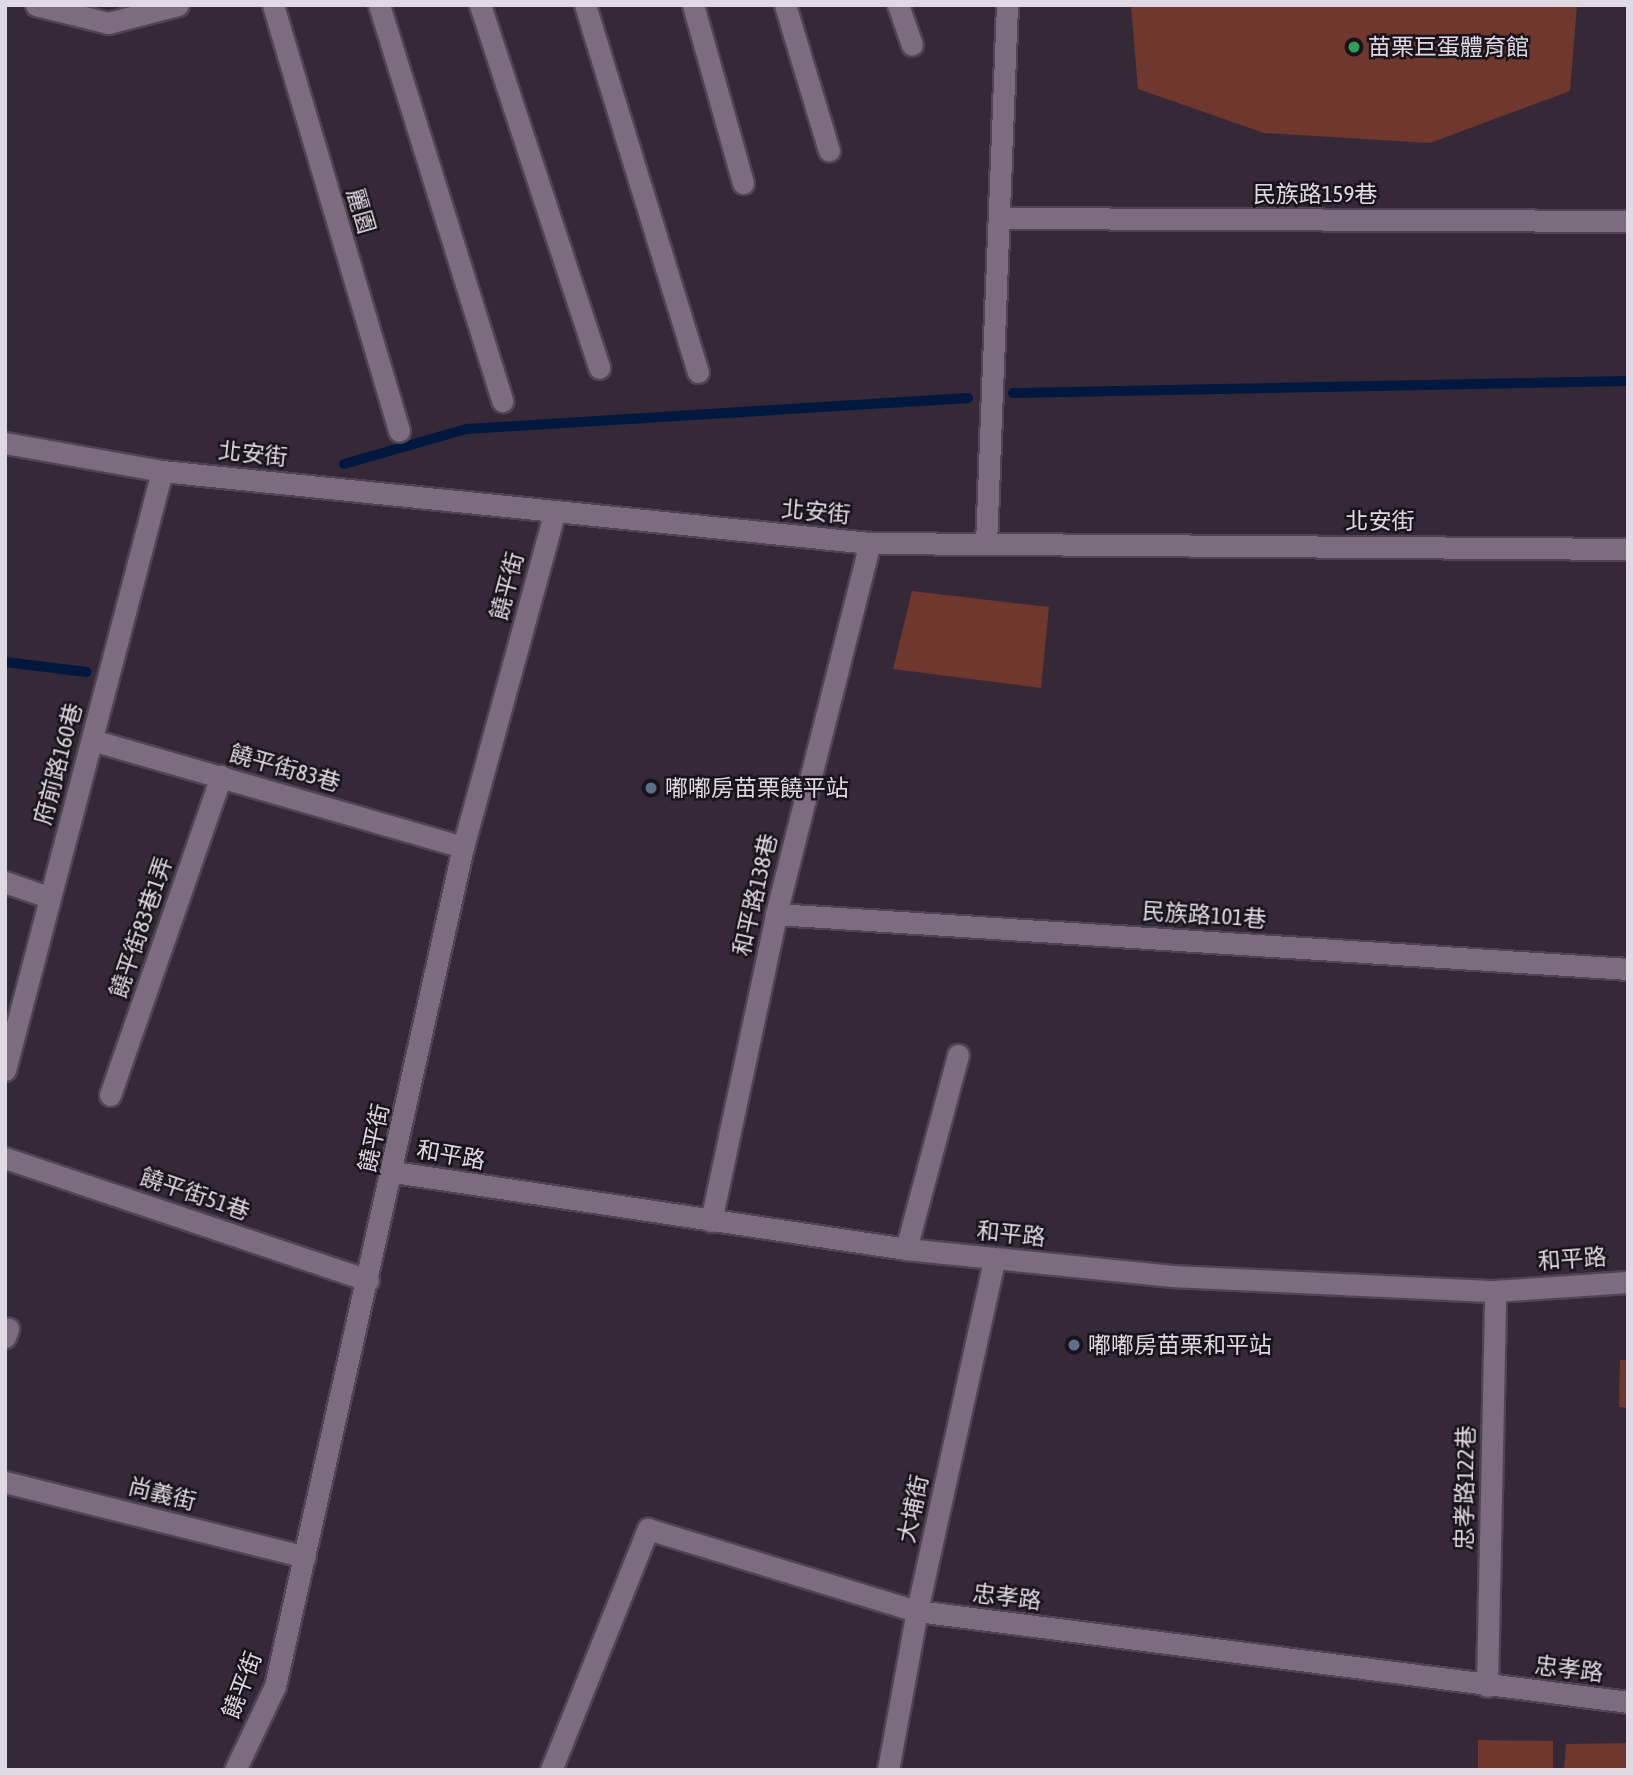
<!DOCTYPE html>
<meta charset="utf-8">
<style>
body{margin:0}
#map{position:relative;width:1633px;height:1775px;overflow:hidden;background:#352938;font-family:"Asap Condensed","Noto Sans TC",sans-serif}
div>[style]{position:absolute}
.stream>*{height:10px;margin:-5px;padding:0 5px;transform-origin:5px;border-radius:5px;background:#00173e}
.building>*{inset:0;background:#6f372d}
.roads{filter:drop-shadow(2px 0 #4f4552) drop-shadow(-2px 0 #4f4552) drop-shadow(0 2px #4f4552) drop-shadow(0 -2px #4f4552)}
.minor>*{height:21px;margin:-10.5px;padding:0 10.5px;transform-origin:10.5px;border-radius:10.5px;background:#7b6d7e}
.dots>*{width:19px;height:19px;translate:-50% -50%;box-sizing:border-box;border:4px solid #19141b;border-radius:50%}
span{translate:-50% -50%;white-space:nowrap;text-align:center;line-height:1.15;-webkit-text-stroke:5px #19141b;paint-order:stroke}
.poi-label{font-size:23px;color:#e0d8e2}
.left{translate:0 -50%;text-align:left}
.street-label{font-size:23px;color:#e0d8e2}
.frame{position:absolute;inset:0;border:7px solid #e0d8e2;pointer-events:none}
</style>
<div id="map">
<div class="stream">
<i style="left:1013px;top:393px;width:615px;rotate:-1.12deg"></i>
<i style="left:344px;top:464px;width:127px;rotate:-16deg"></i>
<i style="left:466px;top:429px;width:503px;rotate:-3.53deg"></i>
<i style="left:5px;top:662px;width:82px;rotate:7deg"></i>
</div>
<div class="building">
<i style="clip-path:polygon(1131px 5px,1577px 5px,1570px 91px,1430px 143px,1264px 133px,1138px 89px)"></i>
<i style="clip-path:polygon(912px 591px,1049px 607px,1041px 688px,893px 669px)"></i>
<i style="clip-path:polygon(1620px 1360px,1628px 1360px,1628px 1408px,1619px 1407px)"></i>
<i style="clip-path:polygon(1478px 1740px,1553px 1741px,1553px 1770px,1478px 1770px)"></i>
<i style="clip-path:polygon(1628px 1743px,1628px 1770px,1564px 1770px,1566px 1744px)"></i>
</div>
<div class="roads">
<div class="minor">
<i style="left:36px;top:5px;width:74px;rotate:14deg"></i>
<i style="left:108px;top:23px;width:72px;rotate:-14.4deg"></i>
<i style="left:273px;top:5px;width:444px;rotate:73.5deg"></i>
<i style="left:379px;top:5px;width:415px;rotate:72.7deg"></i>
<i style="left:480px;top:5px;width:382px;rotate:71.8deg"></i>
<i style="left:585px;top:5px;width:384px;rotate:72.9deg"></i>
<i style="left:693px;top:5px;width:185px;rotate:74.3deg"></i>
<i style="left:785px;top:5px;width:152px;rotate:73.2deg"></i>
<i style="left:898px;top:5px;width:42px;rotate:70.7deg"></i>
<i style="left:1001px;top:218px;width:627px;rotate:0.27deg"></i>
<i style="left:5px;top:443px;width:159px;rotate:10.1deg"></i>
<i style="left:162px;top:471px;width:712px;rotate:5.81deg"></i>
<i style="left:870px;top:543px;width:758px;rotate:0.45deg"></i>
<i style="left:986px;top:544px;width:539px;rotate:-87.77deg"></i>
<i style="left:92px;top:740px;width:386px;rotate:16.1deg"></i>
<i style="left:5px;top:882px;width:46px;rotate:19.2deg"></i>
<i style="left:776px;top:914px;width:854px;rotate:3.69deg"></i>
<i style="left:5px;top:1070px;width:619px;rotate:-75.31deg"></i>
<i style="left:110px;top:1095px;width:338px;rotate:-70.8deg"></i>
<i style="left:5px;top:1158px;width:383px;rotate:18.6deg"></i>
<i style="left:394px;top:1172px;width:518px;rotate:8.55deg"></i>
<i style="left:906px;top:1249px;width:267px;rotate:5.8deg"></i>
<i style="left:1172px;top:1276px;width:323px;rotate:2.7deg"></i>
<i style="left:1495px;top:1291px;width:133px;rotate:-3.9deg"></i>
<i style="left:711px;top:1221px;width:314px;rotate:-78deg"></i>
<i style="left:776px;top:914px;width:383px;rotate:-75.8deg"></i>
<i style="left:906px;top:1249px;width:201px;rotate:-75deg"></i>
<i style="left:5px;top:1337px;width:9px;rotate:-69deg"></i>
<i style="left:5px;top:1482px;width:309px;rotate:14deg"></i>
<i style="left:1487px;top:1686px;width:395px;rotate:-88.8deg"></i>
<i style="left:235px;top:1770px;width:93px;rotate:-64.5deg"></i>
<i style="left:275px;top:1686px;width:860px;rotate:-77.37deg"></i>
<i style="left:463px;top:847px;width:345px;rotate:-74.7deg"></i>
<i style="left:551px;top:1770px;width:260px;rotate:-68.1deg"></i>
<i style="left:648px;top:1529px;width:281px;rotate:17deg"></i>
<i style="left:917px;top:1611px;width:717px;rotate:7.29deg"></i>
<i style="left:888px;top:1770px;width:162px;rotate:-79.7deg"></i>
<i style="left:917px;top:1611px;width:359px;rotate:-77.6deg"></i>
</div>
</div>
<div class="dots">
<i style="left:1354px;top:47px;background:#2e9e5b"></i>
<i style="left:651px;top:788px;background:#5c6f8a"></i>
<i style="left:1074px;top:1345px;background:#5c6f8a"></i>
</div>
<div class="poi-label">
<span class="left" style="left:1368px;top:47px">苗栗巨蛋體育館</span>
<span class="left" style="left:665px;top:788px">嘟嘟房苗栗饒平站</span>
<span class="left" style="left:1088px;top:1345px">嘟嘟房苗栗和平站</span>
</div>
<div class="street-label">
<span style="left:1315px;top:194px">民族路159巷</span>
<span style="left:361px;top:211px;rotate:74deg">麗園</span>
<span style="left:253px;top:454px;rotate:6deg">北安街</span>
<span style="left:816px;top:512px;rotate:5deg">北安街</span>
<span style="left:1380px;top:521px">北安街</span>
<span style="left:507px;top:586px;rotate:-75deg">饒平街</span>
<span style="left:58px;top:764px;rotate:-75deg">府前路160巷</span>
<span style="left:285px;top:768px;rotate:16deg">饒平街83巷</span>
<span style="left:755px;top:895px;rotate:-77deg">和平路138巷</span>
<span style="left:1204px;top:915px;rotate:4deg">民族路101巷</span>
<span style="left:141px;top:927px;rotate:-71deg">饒平街83巷1弄</span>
<span style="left:374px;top:1138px;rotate:-78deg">饒平街</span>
<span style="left:451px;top:1155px;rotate:10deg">和平路</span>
<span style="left:195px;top:1194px;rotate:19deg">饒平街51巷</span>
<span style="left:1011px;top:1234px;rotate:6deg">和平路</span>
<span style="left:1572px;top:1259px;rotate:-4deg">和平路</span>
<span style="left:1465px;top:1488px;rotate:-89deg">忠孝路122巷</span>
<span style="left:162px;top:1494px;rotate:14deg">尚義街</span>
<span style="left:913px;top:1509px;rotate:-78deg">大埔街</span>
<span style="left:1007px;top:1597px;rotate:7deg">忠孝路</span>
<span style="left:1569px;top:1669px;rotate:7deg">忠孝路</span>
<span style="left:242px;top:1685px;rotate:-69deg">饒平街</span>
</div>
<div class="frame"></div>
</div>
